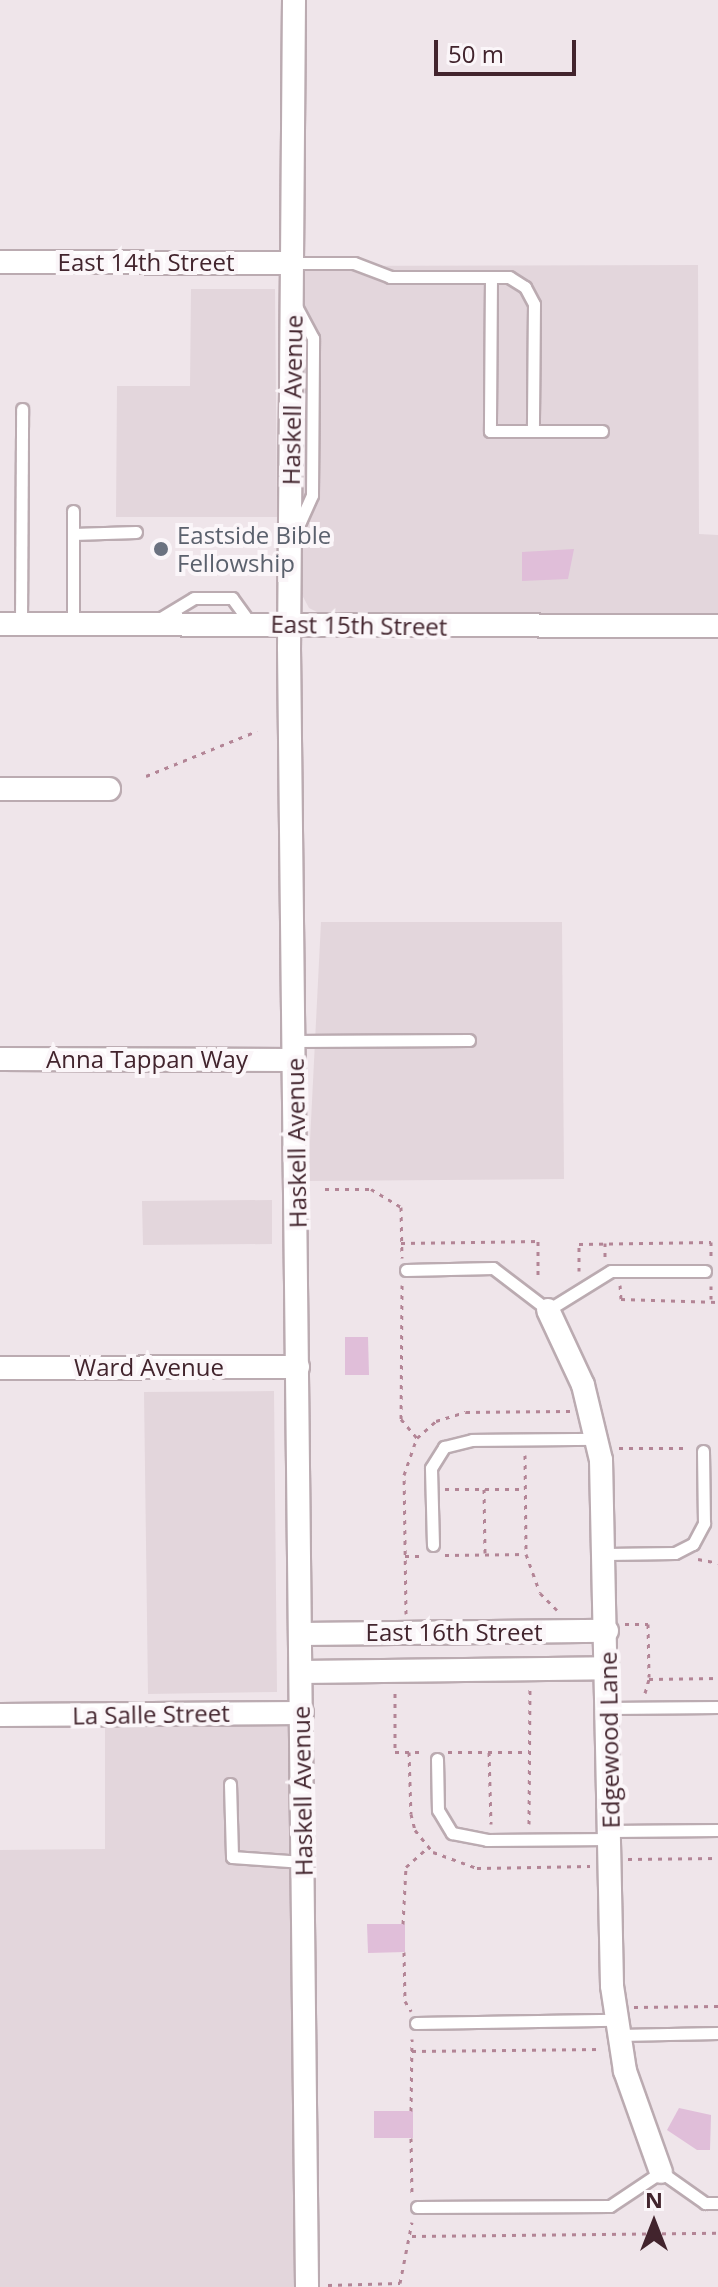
<!DOCTYPE html>
<style>
body{margin:0}
#map{position:relative;width:718px;height:2287px;overflow:hidden;background:#efe5ea;font-family:"Open Sans",sans-serif}
div>[style]{position:absolute}
.built>*{inset:0;background:#e3d6dc}
.green>*{inset:0;background:#e0bed9}
.path>*{height:3px;margin-top:-1.5px;transform-origin:0;background:repeating-linear-gradient(90deg,#b38596 0 4px,transparent 0 10px)}
.roads{filter:drop-shadow(2px 0 #bbabb1) drop-shadow(-2px 0 #bbabb1) drop-shadow(0 2px #bbabb1) drop-shadow(0 -2px #bbabb1)}
.service>*{height:11px;margin:-5.5px;padding:0 5.5px;transform-origin:5.5px;border-radius:5.5px;background:#fff}
.minor>*{height:22px;margin:-11px;padding:0 11px;transform-origin:11px;border-radius:11px;background:#fff}
.secondary>*{height:22px;margin:-11px;padding:0 11px;transform-origin:11px;border-radius:11px;background:#fff}
.dots>*{width:22px;height:22px;translate:-50% -50%;box-sizing:border-box;border:4px solid #fbf6f9;border-radius:50%}
span{translate:-50% -50%;white-space:nowrap;text-align:center;line-height:1.15;-webkit-text-stroke:8px #fbf6f9;paint-order:stroke}
.street-label{font-size:24px;color:#42242d}
.worship-label{font-size:24px;color:#5b616d}
.left{translate:0 -50%;text-align:left}
.north{position:absolute;left:614px;top:2183px;width:80px;height:80px;-webkit-text-stroke:6px #fbf6f9;paint-order:stroke;rotate:0deg;font-size:22px;font-weight:700;line-height:32px;text-align:center;color:#42242d}
.north::after{content:'';display:block;margin:auto;width:28px;height:36px;background:#42242d;clip-path:polygon(50% 0,100% 100%,50% 72%,0 100%)}
.scale{position:absolute;left:434px;top:40px;width:142px;height:36px;box-sizing:border-box;border:4px solid #42242d;border-top:0;padding-left:10px;font-size:24px;line-height:28px;white-space:nowrap;color:#42242d;-webkit-text-stroke:6px #fbf6f9;paint-order:stroke}
</style>
<div id="map">
<div class="built">
<i style="clip-path:polygon(698px 265px,699px 534px,718px 535px,718px 614px,319px 613px,309px 608px,301px 593px,305px 266px)"></i>
<i style="clip-path:polygon(191px 289px,275px 289px,277px 517px,116px 517px,117px 386px,190px 386px)"></i>
<i style="clip-path:polygon(321px 922px,562px 922px,564px 1179px,308px 1181px)"></i>
<i style="clip-path:polygon(272px 1200px,272px 1244px,143px 1245px,142px 1201px)"></i>
<i style="clip-path:polygon(274px 1391px,277px 1692px,148px 1694px,144px 1392px)"></i>
<i style="clip-path:polygon(302px 1713px,307px 2287px,0 2287px,0 1850px,105px 1849px,105px 1715px)"></i>
</div>
<div class="green">
<i style="clip-path:polygon(574px 549px,568px 579px,522px 581px,522px 552px)"></i>
<i style="clip-path:polygon(345px 1337px,368px 1337px,369px 1375px,345px 1375px)"></i>
<i style="clip-path:polygon(367px 1924px,405px 1924px,405px 1952px,368px 1953px)"></i>
<i style="clip-path:polygon(679px 2108px,711px 2115px,710px 2150px,697px 2150px,667px 2130px)"></i>
<i style="clip-path:polygon(374px 2111px,413px 2111px,413px 2138px,374px 2138px)"></i>
</div>
<div class="path">
<i style="left:146px;top:776px;width:120px;rotate:-22.1deg"></i>
<i style="left:325px;top:1189px;width:46px"></i>
<i style="left:371px;top:1189px;width:35px;rotate:31deg"></i>
<i style="left:401px;top:1207px;width:51px;rotate:88.9deg"></i>
<i style="left:401px;top:1243px;width:137px;rotate:-0.8deg"></i>
<i style="left:538px;top:1241px;width:36px;rotate:90deg"></i>
<i style="left:605px;top:1243px;width:16px;rotate:90deg"></i>
<i style="left:579px;top:1271px;width:27px;rotate:-90deg"></i>
<i style="left:579px;top:1244px;width:132px;rotate:-0.9deg"></i>
<i style="left:711px;top:1242px;width:17px;rotate:90deg"></i>
<i style="left:402px;top:1285px;width:134px;rotate:90.4deg"></i>
<i style="left:401px;top:1419px;width:25px;rotate:50deg"></i>
<i style="left:620px;top:1285px;width:14px;rotate:86deg"></i>
<i style="left:621px;top:1299px;width:97px;rotate:1.8deg"></i>
<i style="left:711px;top:1299px;width:13px;rotate:-90deg"></i>
<i style="left:619px;top:1448px;width:68px"></i>
<i style="left:525px;top:1455px;width:99px;rotate:89.4deg"></i>
<i style="left:526px;top:1554px;width:41px;rotate:70.3deg"></i>
<i style="left:540px;top:1593px;width:24px;rotate:45deg"></i>
<i style="left:445px;top:1489px;width:80px"></i>
<i style="left:484px;top:1489px;width:64px;rotate:89.1deg"></i>
<i style="left:445px;top:1555px;width:80px;rotate:-0.7deg"></i>
<i style="left:405px;top:1556px;width:16px"></i>
<i style="left:698px;top:1559px;width:20px;rotate:11deg"></i>
<i style="left:406px;top:1614px;width:139px;rotate:-90.8deg"></i>
<i style="left:404px;top:1475px;width:39px;rotate:-71deg"></i>
<i style="left:417px;top:1438px;width:25px;rotate:-42deg"></i>
<i style="left:436px;top:1421px;width:31px;rotate:-17deg"></i>
<i style="left:466px;top:1412px;width:104px;rotate:-0.6deg"></i>
<i style="left:625px;top:1624px;width:23px"></i>
<i style="left:648px;top:1624px;width:53px;rotate:88.9deg"></i>
<i style="left:395px;top:1693px;width:59px;rotate:90deg"></i>
<i style="left:395px;top:1752px;width:29px"></i>
<i style="left:645px;top:1693px;width:15px;rotate:-74deg"></i>
<i style="left:649px;top:1679px;width:69px;rotate:-0.8deg"></i>
<i style="left:409px;top:1752px;width:62px;rotate:88.2deg"></i>
<i style="left:411px;top:1814px;width:16px;rotate:76deg"></i>
<i style="left:415px;top:1830px;width:28px;rotate:51deg"></i>
<i style="left:433px;top:1852px;width:47px;rotate:20deg"></i>
<i style="left:477px;top:1868px;width:113px;rotate:-1deg"></i>
<i style="left:448px;top:1752px;width:83px"></i>
<i style="left:489px;top:1752px;width:72px;rotate:88.4deg"></i>
<i style="left:529px;top:1824px;width:136px;rotate:-89.6deg"></i>
<i style="left:628px;top:1859px;width:90px;rotate:-0.6deg"></i>
<i style="left:403px;top:1924px;width:57px;rotate:-87deg"></i>
<i style="left:406px;top:1867px;width:28px;rotate:-42deg"></i>
<i style="left:404px;top:1952px;width:49px;rotate:88.8deg"></i>
<i style="left:405px;top:2001px;width:12px;rotate:59deg"></i>
<i style="left:634px;top:2007px;width:84px;rotate:-0.7deg"></i>
<i style="left:412px;top:2051px;width:188px;rotate:-0.6deg"></i>
<i style="left:411px;top:2111px;width:72px;rotate:-89.2deg"></i>
<i style="left:411px;top:2138px;width:57px;rotate:89deg"></i>
<i style="left:412px;top:2236px;width:306px;rotate:-0.6deg"></i>
<i style="left:328px;top:2285px;width:72px;rotate:-1.6deg"></i>
<i style="left:400px;top:2283px;width:62px;rotate:-78.9deg"></i>
</div>
<div class="roads">
<div class="service">
<i style="left:292px;top:263px;width:62px"></i>
<i style="left:354px;top:263px;width:39px;rotate:21deg"></i>
<i style="left:390px;top:277px;width:119px"></i>
<i style="left:509px;top:277px;width:19px;rotate:32deg"></i>
<i style="left:525px;top:287px;width:19px;rotate:62deg"></i>
<i style="left:534px;top:304px;width:127px;rotate:90.5deg"></i>
<i style="left:491px;top:277px;width:154px;rotate:90.4deg"></i>
<i style="left:490px;top:431px;width:112px"></i>
<i style="left:73px;top:511px;width:113px;rotate:90deg"></i>
<i style="left:295px;top:533px;width:42px;rotate:-65.9deg"></i>
<i style="left:312px;top:495px;width:157px;rotate:-89.6deg"></i>
<i style="left:313px;top:338px;width:36px;rotate:-118deg"></i>
<i style="left:73px;top:534px;width:63px;rotate:-1.8deg"></i>
<i style="left:156px;top:621px;width:44px;rotate:-31.2deg"></i>
<i style="left:194px;top:598px;width:38px"></i>
<i style="left:232px;top:598px;width:32px;rotate:54deg"></i>
<i style="left:21px;top:624px;width:215px;rotate:-89.7deg"></i>
<i style="left:294px;top:1041px;width:175px;rotate:-0.3deg"></i>
<i style="left:406px;top:1270px;width:87px;rotate:-1.3deg"></i>
<i style="left:493px;top:1268px;width:69px;rotate:37.4deg"></i>
<i style="left:548px;top:1310px;width:74px;rotate:-31.8deg"></i>
<i style="left:611px;top:1271px;width:94px"></i>
<i style="left:433px;top:1545px;width:77px;rotate:-91.5deg"></i>
<i style="left:431px;top:1468px;width:25px;rotate:-58deg"></i>
<i style="left:444px;top:1447px;width:29px;rotate:-14deg"></i>
<i style="left:472px;top:1440px;width:125px;rotate:-0.5deg"></i>
<i style="left:606px;top:1554px;width:69px;rotate:-0.8deg"></i>
<i style="left:675px;top:1553px;width:20px;rotate:-27deg"></i>
<i style="left:693px;top:1544px;width:24px;rotate:-62deg"></i>
<i style="left:704px;top:1523px;width:72px;rotate:-90.8deg"></i>
<i style="left:608px;top:1708px;width:110px;rotate:-0.5deg"></i>
<i style="left:437px;top:1759px;width:51px;rotate:88.9deg"></i>
<i style="left:438px;top:1810px;width:27px;rotate:59deg"></i>
<i style="left:452px;top:1833px;width:36px;rotate:11deg"></i>
<i style="left:487px;top:1840px;width:123px;rotate:-0.5deg"></i>
<i style="left:230px;top:1784px;width:73px;rotate:88.4deg"></i>
<i style="left:232px;top:1857px;width:71px;rotate:4deg"></i>
<i style="left:610px;top:1831px;width:108px;rotate:-0.5deg"></i>
<i style="left:416px;top:2023px;width:199px;rotate:-0.9deg"></i>
<i style="left:619px;top:2035px;width:99px;rotate:-1.2deg"></i>
<i style="left:417px;top:2207px;width:193px;rotate:-0.3deg"></i>
<i style="left:610px;top:2206px;width:61px;rotate:-33.7deg"></i>
<i style="left:661px;top:2172px;width:54px;rotate:35.2deg"></i>
<i style="left:705px;top:2203px;width:13px"></i>
</div>
<div class="minor">
<i style="left:0;top:262px;width:292px;rotate:0.2deg"></i>
<i style="left:0;top:789px;width:109px"></i>
<i style="left:0;top:1059px;width:294px;rotate:0.2deg"></i>
<i style="left:548px;top:1310px;width:83px;rotate:65deg"></i>
<i style="left:583px;top:1385px;width:77px;rotate:76.5deg"></i>
<i style="left:601px;top:1460px;width:526px;rotate:88.8deg"></i>
<i style="left:612px;top:1986px;width:86px;rotate:81.3deg"></i>
<i style="left:625px;top:2071px;width:107px;rotate:70.4deg"></i>
<i style="left:0;top:1368px;width:298px;rotate:-0.2deg"></i>
<i style="left:301px;top:1634px;width:306px;rotate:-0.6deg"></i>
<i style="left:301px;top:1672px;width:307px;rotate:-0.7deg"></i>
<i style="left:0;top:1715px;width:302px;rotate:-0.4deg"></i>
</div>
<div class="secondary">
<i style="left:294px;top:0;width:648px;rotate:90.44deg"></i>
<i style="left:289px;top:648px;width:1639px;rotate:89.37deg"></i>
<i style="left:0;top:624px;width:718px;rotate:0.16deg"></i>
</div>
</div>
<div class="dots">
<i style="left:161px;top:549px;background:#6b7280"></i>
</div>
<div class="street-label">
<span style="left:146px;top:262px">East 14th Street</span>
<span style="left:292px;top:400px;rotate:-89deg">Haskell Avenue</span>
<span style="left:359px;top:625px;rotate:1deg">East 15th Street</span>
<span style="left:147px;top:1059px">Anna Tappan Way</span>
<span style="left:296px;top:1143px;rotate:-91deg">Haskell Avenue</span>
<span style="left:149px;top:1367px">Ward Avenue</span>
<span style="left:454px;top:1632px">East 16th Street</span>
<span style="left:151px;top:1714px;rotate:-1deg">La Salle Street</span>
<span style="left:609px;top:1740px;rotate:-91deg">Edgewood Lane</span>
<span style="left:302px;top:1791px;rotate:-91deg">Haskell Avenue</span>
</div>
<div class="worship-label">
<span class="left" style="left:177px;top:549px">Eastside Bible<br>Fellowship</span>
</div>
<div class="north">N</div>
<div class="scale">50 m</div>
</div>
